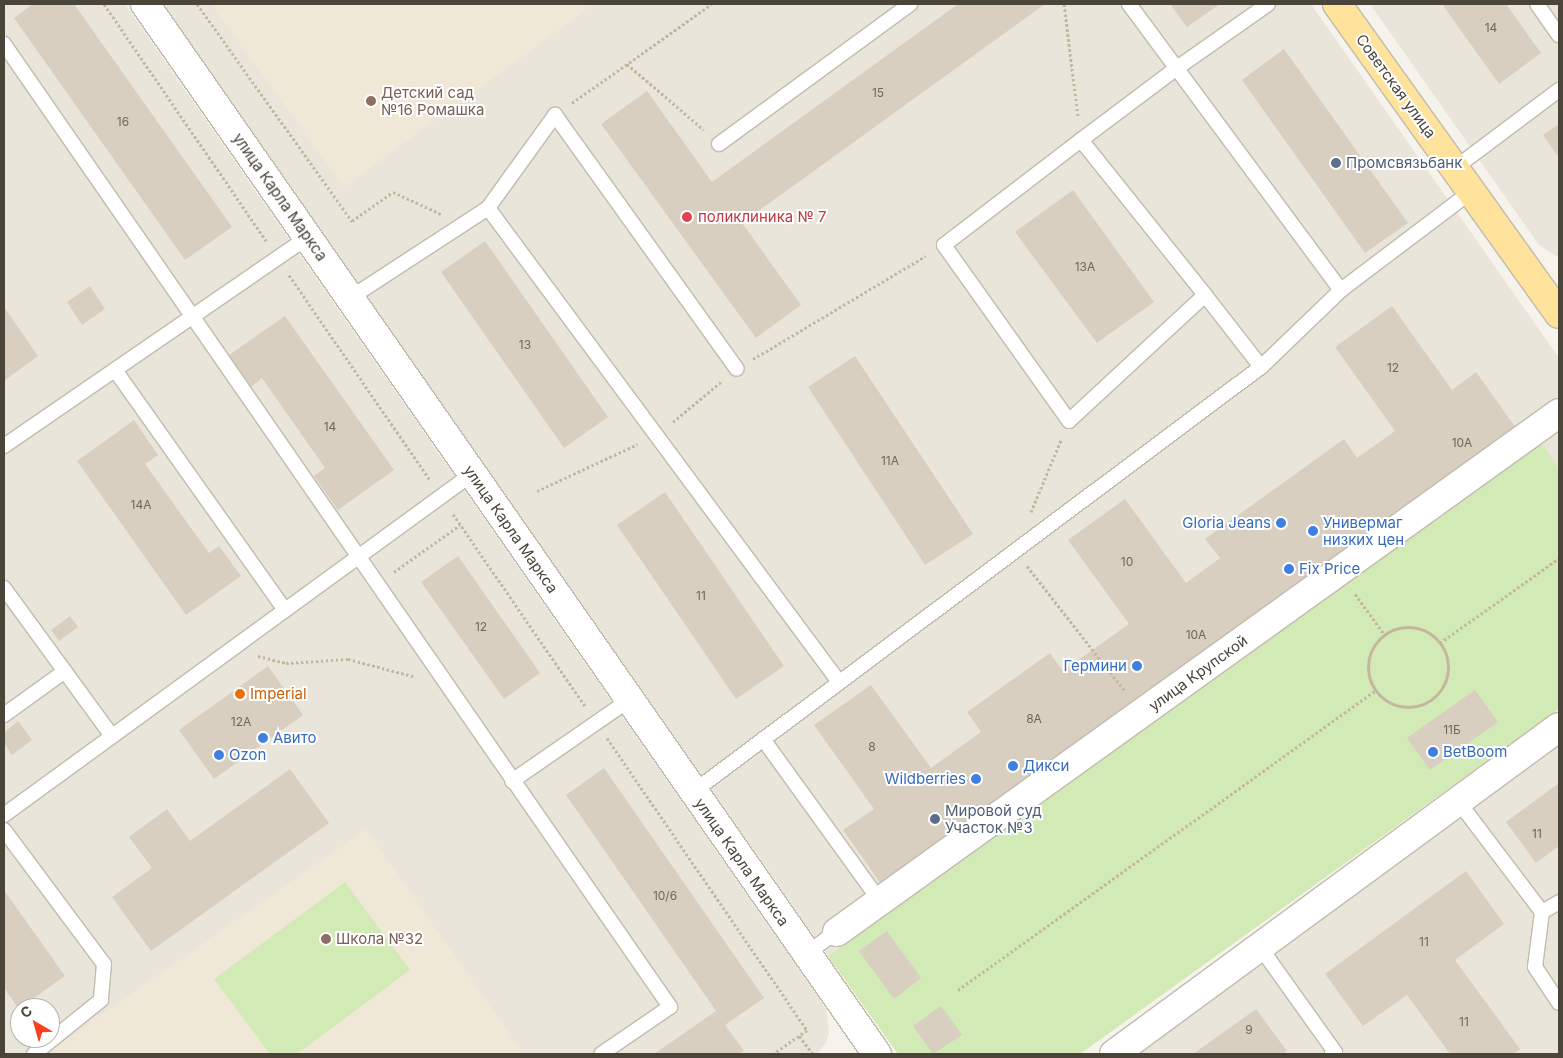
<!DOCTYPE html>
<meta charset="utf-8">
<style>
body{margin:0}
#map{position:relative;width:1563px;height:1058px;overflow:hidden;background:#f6f3ec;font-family:Inter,sans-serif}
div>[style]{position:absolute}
.residential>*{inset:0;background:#eae5da}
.education>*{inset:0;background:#efe8d6}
.green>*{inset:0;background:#d2eab5}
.building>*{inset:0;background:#d8cfc1}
.path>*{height:3px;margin-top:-1.5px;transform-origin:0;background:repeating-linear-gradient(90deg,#c4b79f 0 2.5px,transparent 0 5px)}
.path>.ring{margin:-1.5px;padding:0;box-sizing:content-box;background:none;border:3px solid #c4b79f;border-radius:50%}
.roads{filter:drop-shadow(1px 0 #c2bbae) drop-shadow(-1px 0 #c2bbae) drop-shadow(0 1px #c2bbae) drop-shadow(0 -1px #c2bbae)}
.lane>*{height:14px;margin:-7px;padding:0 7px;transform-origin:7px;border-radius:7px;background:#fff}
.street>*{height:28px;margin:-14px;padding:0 14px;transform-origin:14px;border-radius:14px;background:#fff}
.primary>*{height:28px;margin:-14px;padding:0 14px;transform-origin:14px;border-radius:14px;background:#ffe39c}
.dots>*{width:14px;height:14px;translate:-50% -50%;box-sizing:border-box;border:2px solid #fff;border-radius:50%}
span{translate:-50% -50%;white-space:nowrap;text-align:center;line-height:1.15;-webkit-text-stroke:4px #fff;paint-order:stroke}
.number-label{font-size:12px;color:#6e675b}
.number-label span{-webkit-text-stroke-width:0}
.street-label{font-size:15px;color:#4b4439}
.education-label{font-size:15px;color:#785e54}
.left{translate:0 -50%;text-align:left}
.service-label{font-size:15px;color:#4e5e75}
.health-label{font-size:15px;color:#be3a42}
.shop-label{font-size:15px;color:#366cbe}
.right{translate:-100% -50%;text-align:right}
.food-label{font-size:15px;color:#c56008}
.frame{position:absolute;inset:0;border:5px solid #4b4439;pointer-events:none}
.north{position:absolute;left:10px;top:998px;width:50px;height:50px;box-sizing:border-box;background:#fff;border:1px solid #b7b4b0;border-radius:50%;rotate:322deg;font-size:14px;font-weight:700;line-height:20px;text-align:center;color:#4b4439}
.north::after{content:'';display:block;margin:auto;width:18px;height:22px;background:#fc3f1d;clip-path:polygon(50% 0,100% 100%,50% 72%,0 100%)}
</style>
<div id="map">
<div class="residential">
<i style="clip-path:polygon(evenodd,4px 4px,125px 4px,823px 1004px,827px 1013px,829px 1033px,826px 1042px,817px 1054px,4px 1054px,4px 4px,20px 1008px,50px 1008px,50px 1038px,20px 1038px,20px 1008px)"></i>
<i style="clip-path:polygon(162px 4px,1311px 4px,1559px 358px,1559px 468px,1540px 443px,828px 956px)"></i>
<i style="clip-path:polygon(1370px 4px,1559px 4px,1559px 258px,1539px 245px)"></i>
<i style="clip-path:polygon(1559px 746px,1559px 1054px,1134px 1054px)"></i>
</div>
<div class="education">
<i style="clip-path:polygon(211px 4px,594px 4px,344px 187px)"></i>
<i style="clip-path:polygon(366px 829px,524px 1054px,56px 1054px,53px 1049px)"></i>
</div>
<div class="green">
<i style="clip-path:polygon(1541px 443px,1559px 468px,1559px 709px,1080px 1054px,898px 1054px,828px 956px)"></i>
<i style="clip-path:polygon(345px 882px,410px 970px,297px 1054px,270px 1054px,214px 979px)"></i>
</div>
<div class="building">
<i style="clip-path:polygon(33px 4px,74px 4px,232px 227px,185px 260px,14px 18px)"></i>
<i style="clip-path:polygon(958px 4px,1045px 4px,742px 223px,801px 305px,756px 338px,601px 124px,647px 91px,712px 182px)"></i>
<i style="clip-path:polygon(1170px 4px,1220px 4px,1187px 27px)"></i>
<i style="clip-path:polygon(1442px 4px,1506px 4px,1541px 53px,1499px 84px)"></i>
<i style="clip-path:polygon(1284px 49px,1408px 223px,1365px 253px,1242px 80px)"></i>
<i style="clip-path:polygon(1559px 124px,1559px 158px,1543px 135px)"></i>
<i style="clip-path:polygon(1073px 190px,1154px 302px,1097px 343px,1015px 232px)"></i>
<i style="clip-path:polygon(485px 241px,608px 417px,564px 448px,441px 272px)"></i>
<i style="clip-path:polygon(90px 286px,105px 309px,82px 325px,67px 302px)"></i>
<i style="clip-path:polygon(1392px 306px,1452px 390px,1476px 372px,1516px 428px,881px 884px,843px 830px,874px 809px,814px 725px,871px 685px,931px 768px,981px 732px,967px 712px,1050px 653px,1063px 671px,1129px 624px,1068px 540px,1125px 499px,1186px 583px,1220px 558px,1205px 539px,1344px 439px,1357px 458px,1395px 431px,1335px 347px)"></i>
<i style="clip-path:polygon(4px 307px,38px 356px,4px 381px)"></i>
<i style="clip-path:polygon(285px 316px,394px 470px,338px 510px,314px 476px,325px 468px,262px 378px,251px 387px,229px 355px)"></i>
<i style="clip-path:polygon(855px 356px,973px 534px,925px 565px,808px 387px)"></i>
<i style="clip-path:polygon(134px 420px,158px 455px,145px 464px,209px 553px,219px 546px,241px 576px,186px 615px,77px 461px)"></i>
<i style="clip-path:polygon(665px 492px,784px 666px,736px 699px,617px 525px)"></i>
<i style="clip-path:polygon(458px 556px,540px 673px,504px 699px,421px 582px)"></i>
<i style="clip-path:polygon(70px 616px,78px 627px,59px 641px,51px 630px)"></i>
<i style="clip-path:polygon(268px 666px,303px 715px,214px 779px,179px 730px)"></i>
<i style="clip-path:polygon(1475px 690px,1498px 722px,1430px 770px,1407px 738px)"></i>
<i style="clip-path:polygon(18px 721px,32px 740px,12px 755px,4px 743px,4px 733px)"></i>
<i style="clip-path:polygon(604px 768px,764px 998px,725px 1025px,744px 1051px,739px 1054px,654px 1054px,716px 1011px,566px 795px)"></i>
<i style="clip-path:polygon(290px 769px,329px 823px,151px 951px,112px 897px,152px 868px,129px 837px,167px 809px,190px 841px)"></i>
<i style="clip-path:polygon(1559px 783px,1559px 846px,1536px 863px,1506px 822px)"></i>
<i style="clip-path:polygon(1466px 871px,1504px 924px,1455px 960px,1520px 1049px,1514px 1054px,1450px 1054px,1407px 995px,1363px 1026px,1325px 974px)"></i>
<i style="clip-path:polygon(4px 890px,65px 976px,20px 1008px,20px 1011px,4px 988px)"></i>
<i style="clip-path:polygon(887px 931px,921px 978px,894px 999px,859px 951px)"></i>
<i style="clip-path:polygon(941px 1006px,962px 1035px,933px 1054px,913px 1026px)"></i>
<i style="clip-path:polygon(1256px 1009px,1287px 1051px,1282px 1054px,1193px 1054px)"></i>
</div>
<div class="path">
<i style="left:104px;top:4px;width:287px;rotate:55.6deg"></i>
<i style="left:197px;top:4px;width:267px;rotate:54.5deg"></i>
<i style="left:352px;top:221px;width:50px;rotate:-35.3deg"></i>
<i style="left:393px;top:192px;width:53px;rotate:24.6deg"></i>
<i style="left:1064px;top:4px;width:114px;rotate:82.9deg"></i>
<i style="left:627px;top:64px;width:101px;rotate:40.6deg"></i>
<i style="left:572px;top:103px;width:171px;rotate:-35.3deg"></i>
<i style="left:289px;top:275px;width:249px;rotate:55.5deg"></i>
<i style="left:753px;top:359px;width:201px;rotate:-30.8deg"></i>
<i style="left:673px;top:422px;width:64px;rotate:-39.9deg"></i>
<i style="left:537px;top:491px;width:111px;rotate:-25deg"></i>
<i style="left:1031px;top:512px;width:78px;rotate:-67.4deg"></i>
<i style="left:453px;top:514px;width:233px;rotate:55.5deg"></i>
<i style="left:1027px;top:566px;width:159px;rotate:51.9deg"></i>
<i style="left:394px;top:572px;width:81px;rotate:-35.5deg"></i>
<i style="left:1355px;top:594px;width:49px;rotate:54.1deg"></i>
<i class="ring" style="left:1368px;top:627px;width:77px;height:77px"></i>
<i style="left:1440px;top:643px;width:146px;rotate:-35.5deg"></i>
<i style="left:258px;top:656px;width:29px;rotate:14deg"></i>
<i style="left:286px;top:663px;width:62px;rotate:-3.7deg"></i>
<i style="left:348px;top:659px;width:70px;rotate:14.8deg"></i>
<i style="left:607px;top:738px;width:354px;rotate:55.6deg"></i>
<i style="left:807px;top:1030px;width:42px;rotate:144.8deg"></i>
<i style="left:958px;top:990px;width:513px;rotate:-35.64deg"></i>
<i style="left:799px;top:1036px;width:23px;rotate:52deg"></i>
</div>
<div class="roads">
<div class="lane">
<i style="left:1129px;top:4px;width:356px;rotate:53.5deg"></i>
<i style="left:1537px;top:4px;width:38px;rotate:55deg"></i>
<i style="left:4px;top:44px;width:1171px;rotate:55.33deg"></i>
<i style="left:670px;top:1007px;width:83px;rotate:145.7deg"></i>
<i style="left:1081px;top:140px;width:120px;rotate:-36.9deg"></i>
<i style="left:1177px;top:68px;width:111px;rotate:-35.1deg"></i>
<i style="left:719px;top:144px;width:237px;rotate:-36.2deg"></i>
<i style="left:1455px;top:168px;width:130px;rotate:-36.9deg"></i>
<i style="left:488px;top:208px;width:590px;rotate:53.48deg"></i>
<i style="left:1205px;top:295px;width:185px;rotate:137.2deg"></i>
<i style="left:1069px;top:421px;width:216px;rotate:-125.4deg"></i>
<i style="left:944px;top:245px;width:173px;rotate:-37.5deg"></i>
<i style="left:1081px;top:140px;width:198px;rotate:51.3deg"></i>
<i style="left:1205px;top:295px;width:91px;rotate:52.1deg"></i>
<i style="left:350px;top:298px;width:165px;rotate:-33.1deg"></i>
<i style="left:488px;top:208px;width:115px;rotate:-54.2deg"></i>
<i style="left:555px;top:115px;width:312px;rotate:54.4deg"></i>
<i style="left:115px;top:370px;width:294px;rotate:54.7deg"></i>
<i style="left:4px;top:446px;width:369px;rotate:-34.5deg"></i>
<i style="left:4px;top:588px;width:183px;rotate:53.9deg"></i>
<i style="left:4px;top:715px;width:75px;rotate:-35.8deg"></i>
<i style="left:763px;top:739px;width:200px;rotate:54.2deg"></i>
<i style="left:880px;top:901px;width:5px;rotate:143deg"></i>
<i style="left:512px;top:781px;width:142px;rotate:-34.7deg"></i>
<i style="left:693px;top:792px;width:709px;rotate:-36.81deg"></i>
<i style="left:1261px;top:367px;width:111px;rotate:-43.9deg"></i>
<i style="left:1341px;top:290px;width:164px;rotate:-37.1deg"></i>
<i style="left:1458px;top:801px;width:139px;rotate:52.9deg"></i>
<i style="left:1542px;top:912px;width:55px;rotate:97.3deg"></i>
<i style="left:1535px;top:967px;width:43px;rotate:56.3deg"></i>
<i style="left:4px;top:815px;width:579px;rotate:-36.08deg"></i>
<i style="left:4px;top:830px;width:167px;rotate:53.3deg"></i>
<i style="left:104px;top:964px;width:36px;rotate:95deg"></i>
<i style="left:101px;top:1000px;width:86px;rotate:141.1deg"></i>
<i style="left:1542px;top:912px;width:20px;rotate:-30deg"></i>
<i style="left:1260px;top:947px;width:129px;rotate:54.5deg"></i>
<i style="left:1335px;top:1052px;width:4px;rotate:146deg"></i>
<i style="left:806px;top:954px;width:42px;rotate:-36.3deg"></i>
</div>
<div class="street">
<i style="left:145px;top:4px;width:1280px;rotate:55.12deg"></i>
<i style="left:837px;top:932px;width:889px;rotate:-35.71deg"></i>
<i style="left:1114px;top:1054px;width:552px;rotate:-36.31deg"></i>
</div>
<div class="primary">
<i style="left:1337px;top:4px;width:381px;rotate:54.4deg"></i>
</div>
</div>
<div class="dots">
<i style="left:371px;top:101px;background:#8d6e63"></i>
<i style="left:1336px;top:163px;background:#5c6f8a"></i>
<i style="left:687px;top:217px;background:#e0444e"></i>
<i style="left:1281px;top:523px;background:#3f7fe0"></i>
<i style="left:1313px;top:531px;background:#3f7fe0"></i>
<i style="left:1289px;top:569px;background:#3f7fe0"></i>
<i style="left:1137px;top:666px;background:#3f7fe0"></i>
<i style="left:240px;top:694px;background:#e8710a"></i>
<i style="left:263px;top:738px;background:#3f7fe0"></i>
<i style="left:1433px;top:752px;background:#3f7fe0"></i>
<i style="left:219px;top:755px;background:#3f7fe0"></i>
<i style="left:1013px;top:766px;background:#3f7fe0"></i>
<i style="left:976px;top:779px;background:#3f7fe0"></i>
<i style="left:935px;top:819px;background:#5c6f8a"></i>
<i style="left:326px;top:939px;background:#8d6e63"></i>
</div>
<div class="number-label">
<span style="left:1491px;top:28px">14</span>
<span style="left:878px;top:93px">15</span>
<span style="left:123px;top:122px">16</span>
<span style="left:1085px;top:267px">13А</span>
<span style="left:525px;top:345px">13</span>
<span style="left:1393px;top:368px">12</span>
<span style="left:330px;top:427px">14</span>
<span style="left:1462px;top:443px">10А</span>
<span style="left:890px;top:461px">11А</span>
<span style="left:141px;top:505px">14А</span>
<span style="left:1127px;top:562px">10</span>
<span style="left:701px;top:596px">11</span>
<span style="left:481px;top:627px">12</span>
<span style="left:1196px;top:635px">10А</span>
<span style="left:1034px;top:719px">8А</span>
<span style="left:241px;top:722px">12А</span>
<span style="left:1452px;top:730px">11Б</span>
<span style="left:872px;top:747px">8</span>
<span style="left:1537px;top:834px">11</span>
<span style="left:665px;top:896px">10/6</span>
<span style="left:1424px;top:942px">11</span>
<span style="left:1464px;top:1022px">11</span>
<span style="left:1249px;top:1030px">9</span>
</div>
<div class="street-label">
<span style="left:1396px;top:86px;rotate:54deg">Советская улица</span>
<span style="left:280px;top:197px;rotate:55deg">улица Карла Маркса</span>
<span style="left:511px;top:529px;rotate:55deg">улица Карла Маркса</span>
<span style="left:1198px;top:673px;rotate:-36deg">улица Крупской</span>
<span style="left:742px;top:862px;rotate:55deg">улица Карла Маркса</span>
</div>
<div class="education-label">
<span class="left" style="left:381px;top:101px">Детский сад<br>№16 Ромашка</span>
<span class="left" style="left:336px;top:939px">Школа №32</span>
</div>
<div class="service-label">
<span class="left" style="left:1346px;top:163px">Промсвязьбанк</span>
<span class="left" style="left:945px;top:819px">Мировой суд<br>Участок №3</span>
</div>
<div class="health-label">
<span class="left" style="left:698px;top:217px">поликлиника № 7</span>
</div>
<div class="shop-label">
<span class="left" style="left:1323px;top:531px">Универмаг<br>низких цен</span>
<span class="right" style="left:1271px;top:523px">Gloria Jeans</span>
<span class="left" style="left:1299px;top:569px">Fix Price</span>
<span class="right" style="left:1127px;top:666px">Гермини</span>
<span class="left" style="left:273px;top:738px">Авито</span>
<span class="left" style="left:1443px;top:752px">BetBoom</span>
<span class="left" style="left:229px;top:755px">Ozon</span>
<span class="left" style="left:1023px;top:766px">Дикси</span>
<span class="right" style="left:966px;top:779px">Wildberries</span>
</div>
<div class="food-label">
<span class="left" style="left:250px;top:694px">Imperial</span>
</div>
<div class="frame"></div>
<div class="north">С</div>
</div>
